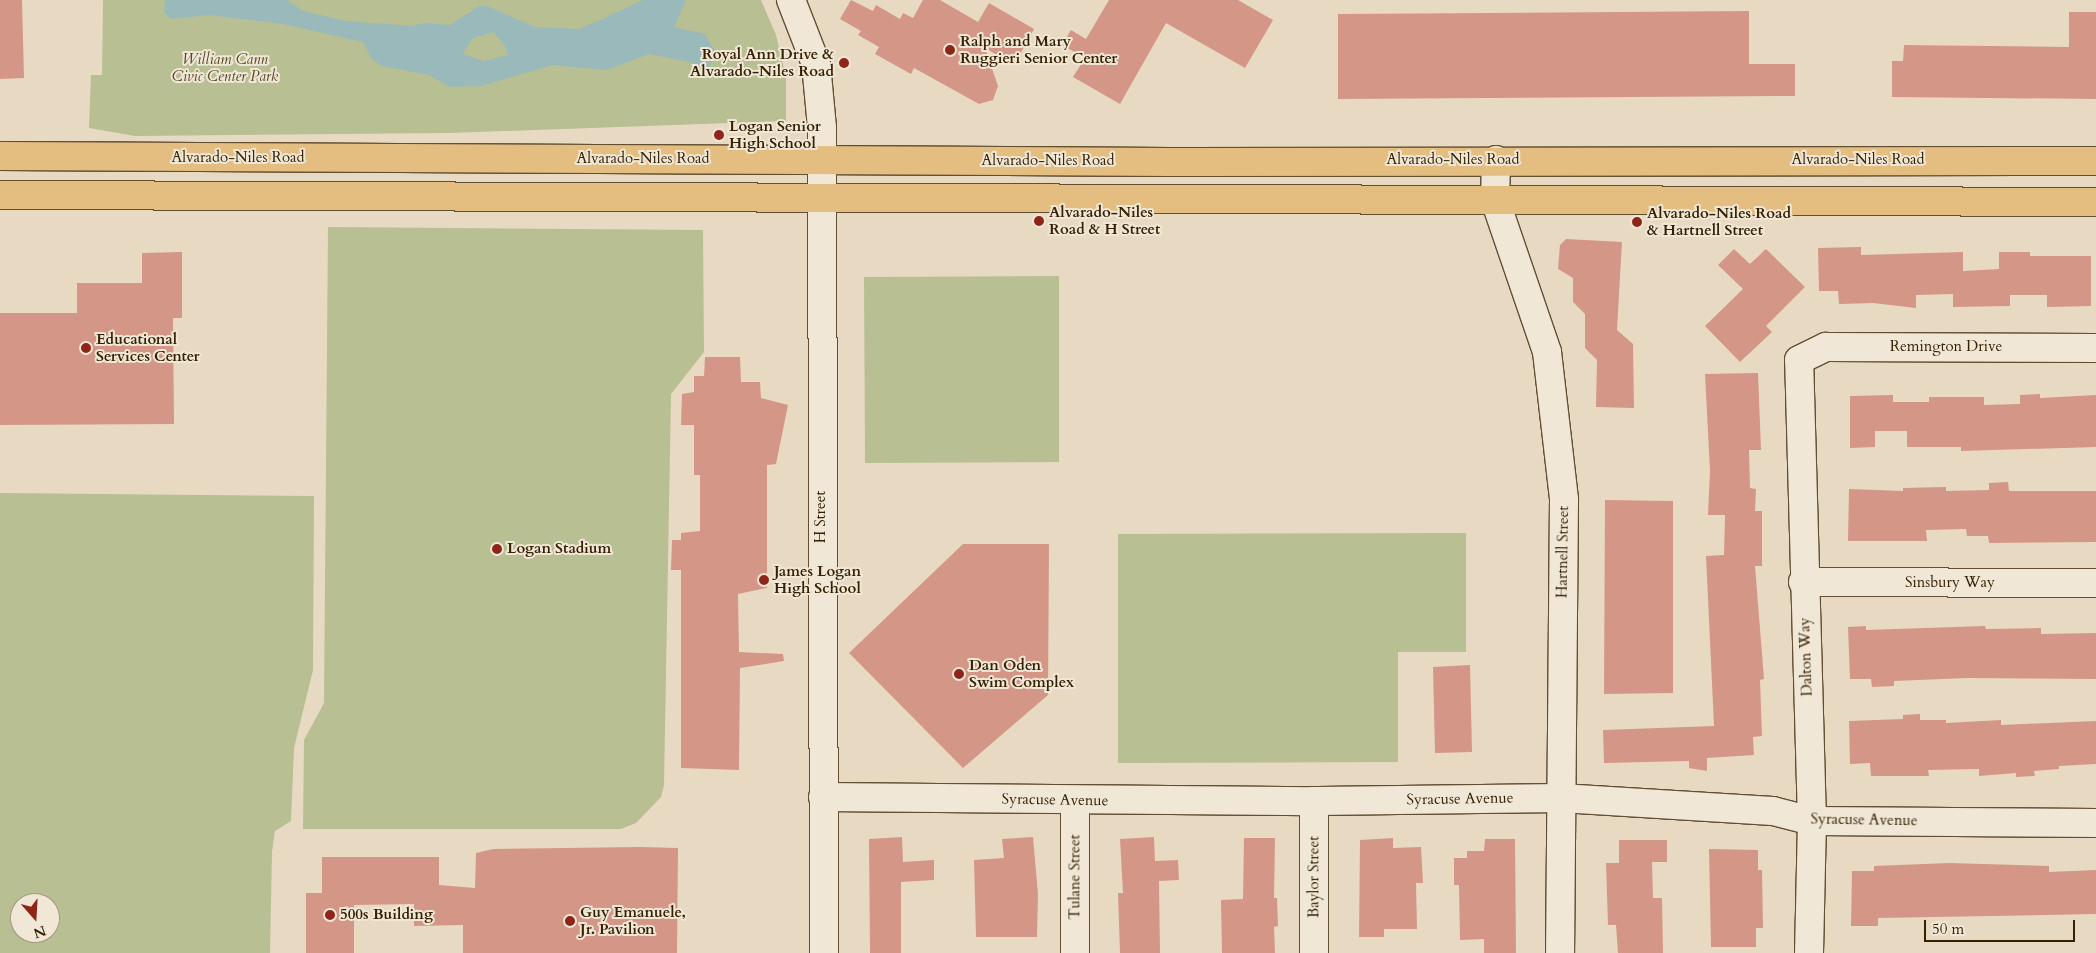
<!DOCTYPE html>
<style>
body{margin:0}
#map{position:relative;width:2096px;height:953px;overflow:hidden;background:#e8dac2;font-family:Cardo,serif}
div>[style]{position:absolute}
.green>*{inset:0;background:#b8bf92}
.water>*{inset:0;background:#99b9bb}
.building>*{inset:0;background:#d49687}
.roads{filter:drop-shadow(1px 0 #624f32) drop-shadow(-1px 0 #624f32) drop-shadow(0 1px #624f32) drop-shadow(0 -1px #624f32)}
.minor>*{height:28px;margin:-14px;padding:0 14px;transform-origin:14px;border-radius:14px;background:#f0e7d7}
.major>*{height:28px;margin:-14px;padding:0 14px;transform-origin:14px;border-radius:14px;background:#e4bd81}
.dots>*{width:14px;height:14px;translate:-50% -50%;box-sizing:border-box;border:2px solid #f0e7d7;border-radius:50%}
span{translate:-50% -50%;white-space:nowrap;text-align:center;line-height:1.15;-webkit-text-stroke:4px #f0e7d7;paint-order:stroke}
.poi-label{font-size:15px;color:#352102;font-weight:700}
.left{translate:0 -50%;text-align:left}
.right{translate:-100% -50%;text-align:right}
.park-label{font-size:15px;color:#564826;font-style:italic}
.street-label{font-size:15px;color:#352102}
.north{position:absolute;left:10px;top:893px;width:50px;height:50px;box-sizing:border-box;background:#f0e7d7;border:1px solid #a59882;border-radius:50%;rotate:161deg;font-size:14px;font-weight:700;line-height:20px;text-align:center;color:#352102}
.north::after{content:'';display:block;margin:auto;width:18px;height:22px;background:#8f2418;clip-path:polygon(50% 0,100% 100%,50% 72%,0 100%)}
.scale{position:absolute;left:1924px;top:920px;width:151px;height:22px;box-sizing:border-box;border:2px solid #352102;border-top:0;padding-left:6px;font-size:15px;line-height:18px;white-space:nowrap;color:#352102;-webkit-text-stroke:4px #f0e7d7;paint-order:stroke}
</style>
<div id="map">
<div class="green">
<i style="clip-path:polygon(103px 0,761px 0,776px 35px,786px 77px,786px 121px,449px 133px,135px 136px,89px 128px,91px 75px,102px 75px)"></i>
<i style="clip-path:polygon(328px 227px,703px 230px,704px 352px,671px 394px,664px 785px,661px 797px,636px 823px,621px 829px,303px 829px,304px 740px,324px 703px)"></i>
<i style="clip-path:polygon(1059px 276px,1059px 462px,865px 463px,864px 277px)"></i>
<i style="clip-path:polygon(evenodd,0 493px,314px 496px,313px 670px,294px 748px,291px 821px,275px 831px,272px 852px,270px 953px,0 953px,0 493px,20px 903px,50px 903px,50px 933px,20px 933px,20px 903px)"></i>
<i style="clip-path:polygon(1466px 533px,1466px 652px,1398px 652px,1398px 762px,1118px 763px,1118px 534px)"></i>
</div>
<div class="water">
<i style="clip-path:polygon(evenodd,165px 0,287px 0,303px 11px,346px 21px,411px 26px,425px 23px,450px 25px,479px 6px,487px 6px,535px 27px,580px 29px,643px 0,686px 0,674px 27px,705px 34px,715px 51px,710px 67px,704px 70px,694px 63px,649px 54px,607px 70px,552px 65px,481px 86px,450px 87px,429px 75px,381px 66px,371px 58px,363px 42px,283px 24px,209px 15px,171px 19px,164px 12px,165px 0,493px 32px,505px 46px,508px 55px,483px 61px,463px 54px,473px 38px,493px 32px)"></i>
</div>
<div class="building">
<i style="clip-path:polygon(0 0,22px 0,24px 78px,0 79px)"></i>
<i style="clip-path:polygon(851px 0,873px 11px,876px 5px,900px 19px,903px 13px,913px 18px,923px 0,940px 0,978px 22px,989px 3px,1034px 29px,1014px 65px,985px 48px,998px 86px,993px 100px,979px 104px,914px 68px,911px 74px,875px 54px,879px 47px,858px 35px,861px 31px,840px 19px)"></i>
<i style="clip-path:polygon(1109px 0,1238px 0,1273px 20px,1245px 68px,1166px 23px,1120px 104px,1073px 77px,1085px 58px,1062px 45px,1071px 30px,1086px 39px)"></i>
<i style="clip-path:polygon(1749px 11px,1749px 64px,1795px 64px,1795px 96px,1338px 99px,1338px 14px)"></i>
<i style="clip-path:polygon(2069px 12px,2096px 12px,2096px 99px,1892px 97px,1892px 61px,1903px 61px,1904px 45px,2069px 47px)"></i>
<i style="clip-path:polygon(1566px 239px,1622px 242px,1617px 330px,1633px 344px,1634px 408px,1596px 407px,1597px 360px,1585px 348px,1585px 314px,1573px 302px,1573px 278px,1558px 269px,1560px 245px)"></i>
<i style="clip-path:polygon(1861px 247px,1861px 255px,1963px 252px,1963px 271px,1999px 269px,1999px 252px,2030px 252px,2030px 256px,2091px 256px,2091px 306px,2047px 307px,2047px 295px,2010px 295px,2010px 306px,1953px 307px,1953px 294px,1916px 295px,1916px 308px,1873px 303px,1839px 304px,1838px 291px,1819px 291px,1818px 248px)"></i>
<i style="clip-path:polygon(1734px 249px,1750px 264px,1766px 249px,1805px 287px,1766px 326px,1772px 332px,1740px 362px,1705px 326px,1743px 289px,1718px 265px)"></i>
<i style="clip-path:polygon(182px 252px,182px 318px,173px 318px,174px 424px,0 425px,0 313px,77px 313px,77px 283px,142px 283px,142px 253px)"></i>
<i style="clip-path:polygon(705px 357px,740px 357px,741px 382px,760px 382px,761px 398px,788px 405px,776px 464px,767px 465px,767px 588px,738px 594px,739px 652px,783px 654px,784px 661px,740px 668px,739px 770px,681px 768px,681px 570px,671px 570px,672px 540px,681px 540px,681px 533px,700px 531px,700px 475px,694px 475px,694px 425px,681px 425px,682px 394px,694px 392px,694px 376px,704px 376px)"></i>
<i style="clip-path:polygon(1758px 373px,1761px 450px,1749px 450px,1750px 488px,1756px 489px,1755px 511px,1762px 511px,1762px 566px,1755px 566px,1764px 679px,1760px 680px,1762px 736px,1753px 737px,1754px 755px,1707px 758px,1707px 771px,1689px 768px,1689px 761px,1604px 763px,1603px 730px,1714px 726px,1706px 556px,1724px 555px,1725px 515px,1708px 515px,1710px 471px,1705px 374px)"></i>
<i style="clip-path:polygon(2040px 394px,2040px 398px,2096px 395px,2096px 447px,1961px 451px,1961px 447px,1907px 447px,1907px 431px,1875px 431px,1875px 447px,1850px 448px,1850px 396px,1893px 395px,1893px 402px,1929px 402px,1929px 397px,1984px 397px,1984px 405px,2020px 404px,2020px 395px)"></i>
<i style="clip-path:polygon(2008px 482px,2009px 491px,2096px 491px,2096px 542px,1989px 543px,1988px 536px,1967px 536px,1966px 529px,1926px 530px,1927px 541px,1848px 541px,1849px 489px,1903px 491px,1903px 488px,1946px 487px,1946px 491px,1989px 490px,1989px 483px)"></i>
<i style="clip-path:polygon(1605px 500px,1673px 501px,1673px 693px,1604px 694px)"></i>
<i style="clip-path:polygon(963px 544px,1049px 544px,1048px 695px,963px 768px,849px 653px)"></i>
<i style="clip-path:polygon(1866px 626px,1866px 630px,1985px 626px,1986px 629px,2041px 628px,2041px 634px,2096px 633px,2096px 679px,1967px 678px,1894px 681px,1894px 686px,1872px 687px,1871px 679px,1850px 679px,1848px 627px)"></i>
<i style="clip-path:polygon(1470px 665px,1472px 752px,1435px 753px,1433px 667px)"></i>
<i style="clip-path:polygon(1920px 714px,1920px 720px,1946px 720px,1946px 723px,2001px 720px,2001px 725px,2096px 721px,2096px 764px,2059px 766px,2059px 769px,2034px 771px,2035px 776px,2016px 777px,2016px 773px,1979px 776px,1979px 769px,1928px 770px,1929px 776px,1871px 776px,1870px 763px,1850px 764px,1849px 721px,1903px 719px,1903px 715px)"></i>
<i style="clip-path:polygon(902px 837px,903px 862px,934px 860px,934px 880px,901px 882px,901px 953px,870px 953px,869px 839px)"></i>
<i style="clip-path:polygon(1033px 837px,1038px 894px,1037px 937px,976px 937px,974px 860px,1004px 858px,1002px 839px)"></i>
<i style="clip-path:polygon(1154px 837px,1155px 861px,1178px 860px,1179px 880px,1159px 881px,1160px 953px,1120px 953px,1118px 893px,1123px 893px,1120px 839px)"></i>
<i style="clip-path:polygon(1244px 838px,1275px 838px,1274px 898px,1277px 898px,1278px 926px,1274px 927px,1275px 953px,1222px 953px,1221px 900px,1243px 899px)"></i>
<i style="clip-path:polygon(1393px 838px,1393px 848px,1421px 847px,1423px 883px,1416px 883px,1417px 929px,1384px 929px,1384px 937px,1359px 937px,1360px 840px)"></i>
<i style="clip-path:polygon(1485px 839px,1515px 839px,1516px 953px,1484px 953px,1484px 939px,1460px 940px,1459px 885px,1454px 885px,1454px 858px,1467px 858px,1467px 851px,1484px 851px)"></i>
<i style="clip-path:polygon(1619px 840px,1667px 840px,1667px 862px,1652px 862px,1653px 898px,1662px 898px,1663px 953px,1618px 953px,1616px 925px,1608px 925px,1606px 863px,1619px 863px)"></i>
<i style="clip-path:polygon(639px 847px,678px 848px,677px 953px,463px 953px,463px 925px,414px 926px,414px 904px,354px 905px,354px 953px,306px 953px,306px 893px,322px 893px,322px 857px,439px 857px,439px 885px,475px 888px,476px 853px,493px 849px)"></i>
<i style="clip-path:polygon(1709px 849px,1758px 850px,1758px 870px,1762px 870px,1763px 928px,1756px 928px,1756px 947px,1711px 947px)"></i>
<i style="clip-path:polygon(1949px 863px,2049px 866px,2049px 872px,2096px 870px,2096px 914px,1878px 918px,1878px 926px,1851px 926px,1852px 871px,1874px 871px,1874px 866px)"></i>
</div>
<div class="roads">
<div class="minor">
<i style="left:791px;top:0;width:69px;rotate:68.7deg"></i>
<i style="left:816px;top:64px;width:64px;rotate:84.6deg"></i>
<i style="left:822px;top:128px;width:825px;rotate:89.86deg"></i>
<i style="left:1496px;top:160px;width:40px;rotate:91.4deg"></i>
<i style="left:1495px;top:200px;width:161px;rotate:71.1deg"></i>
<i style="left:1547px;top:352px;width:149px;rotate:83.4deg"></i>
<i style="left:1564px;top:500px;width:453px;rotate:90.5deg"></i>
<i style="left:1803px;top:582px;width:293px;rotate:0.2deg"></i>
<i style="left:823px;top:797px;width:491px;rotate:0.5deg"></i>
<i style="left:1314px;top:801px;width:247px;rotate:-0.7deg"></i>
<i style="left:1561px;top:798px;width:212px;rotate:3.5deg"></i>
<i style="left:1773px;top:811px;width:40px;rotate:14.4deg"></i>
<i style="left:1812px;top:821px;width:284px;rotate:0.4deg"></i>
<i style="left:1075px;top:801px;width:152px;rotate:90deg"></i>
<i style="left:1314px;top:801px;width:152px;rotate:90deg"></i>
<i style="left:1809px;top:953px;width:132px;rotate:-88.7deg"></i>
<i style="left:1812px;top:821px;width:461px;rotate:-91.6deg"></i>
<i style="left:1799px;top:360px;width:30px;rotate:-26deg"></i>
<i style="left:1826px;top:347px;width:270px;rotate:0.2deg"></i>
</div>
<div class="major">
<i style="left:0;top:156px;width:1171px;rotate:0.29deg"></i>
<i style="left:1171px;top:162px;width:925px;rotate:-0.06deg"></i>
<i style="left:0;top:195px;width:2096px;rotate:0.19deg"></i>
</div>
</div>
<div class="dots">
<i style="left:950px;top:50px;background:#8f2418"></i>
<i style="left:844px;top:63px;background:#8f2418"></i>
<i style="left:719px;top:135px;background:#8f2418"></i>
<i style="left:1039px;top:221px;background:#8f2418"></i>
<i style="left:1637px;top:222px;background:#8f2418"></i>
<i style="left:86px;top:348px;background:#8f2418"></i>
<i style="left:497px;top:549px;background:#8f2418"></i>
<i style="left:764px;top:580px;background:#8f2418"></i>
<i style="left:959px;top:674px;background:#8f2418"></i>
<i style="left:330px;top:915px;background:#8f2418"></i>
<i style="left:570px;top:921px;background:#8f2418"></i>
</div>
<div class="poi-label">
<span class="left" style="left:960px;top:50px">Ralph and Mary<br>Ruggieri Senior Center</span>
<span class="right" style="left:834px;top:63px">Royal Ann Drive &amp;<br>Alvarado-Niles Road</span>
<span class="left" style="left:729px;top:135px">Logan Senior<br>High School</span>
<span class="left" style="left:1049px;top:221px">Alvarado-Niles<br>Road &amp; H Street</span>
<span class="left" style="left:1647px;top:222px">Alvarado-Niles Road<br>&amp; Hartnell Street</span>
<span class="left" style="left:96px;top:348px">Educational<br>Services Center</span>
<span class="left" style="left:507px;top:549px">Logan Stadium</span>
<span class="left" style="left:774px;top:580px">James Logan<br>High School</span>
<span class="left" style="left:969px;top:674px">Dan Oden<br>Swim Complex</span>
<span class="left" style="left:580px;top:921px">Guy Emanuele,<br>Jr. Pavilion</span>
<span class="left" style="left:340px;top:915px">500s Building</span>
</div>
<div class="park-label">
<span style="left:225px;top:68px">William Cann<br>Civic Center Park</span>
</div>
<div class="street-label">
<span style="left:238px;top:158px">Alvarado-Niles Road</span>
<span style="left:643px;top:159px">Alvarado-Niles Road</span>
<span style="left:1453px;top:160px">Alvarado-Niles Road</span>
<span style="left:1858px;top:160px">Alvarado-Niles Road</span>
<span style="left:1048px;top:161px">Alvarado-Niles Road</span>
<span style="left:1946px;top:347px">Remington Drive</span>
<span style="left:821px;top:517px;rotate:-90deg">H Street</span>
<span style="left:1563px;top:552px;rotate:-89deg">Hartnell Street</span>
<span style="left:1950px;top:583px">Sinsbury Way</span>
<span style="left:1806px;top:657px;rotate:-92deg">Dalton Way</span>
<span style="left:1460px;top:799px;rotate:-1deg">Syracuse Avenue</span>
<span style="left:1055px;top:800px;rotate:1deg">Syracuse Avenue</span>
<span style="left:1864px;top:820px;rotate:1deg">Syracuse Avenue</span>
<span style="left:1075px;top:877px;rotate:-90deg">Tulane Street</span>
<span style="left:1314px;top:877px;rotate:-90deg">Baylor Street</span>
</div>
<div class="north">N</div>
<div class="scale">50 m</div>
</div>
